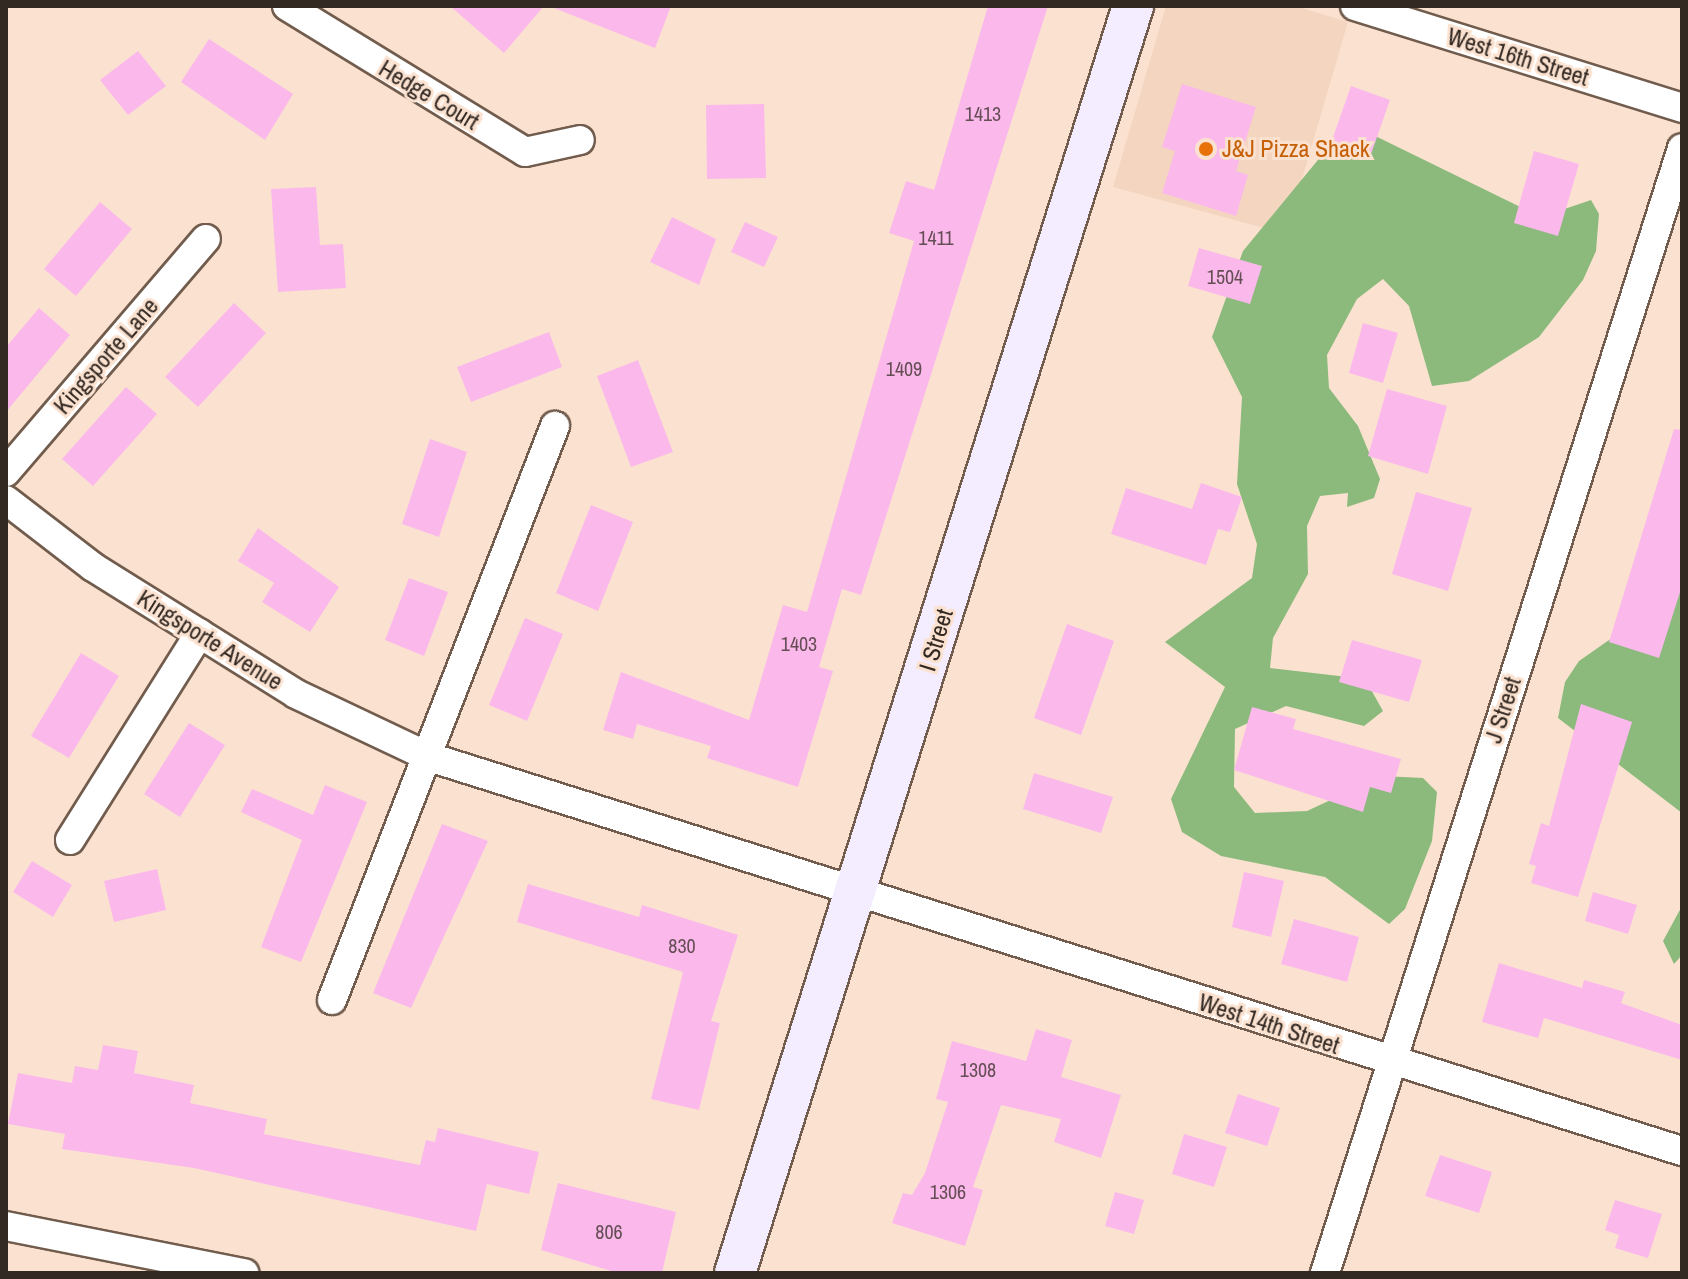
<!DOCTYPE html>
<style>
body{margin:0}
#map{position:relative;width:1688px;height:1279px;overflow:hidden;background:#fbe2d0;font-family:"Archivo Narrow",sans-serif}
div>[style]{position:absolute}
.built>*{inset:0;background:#f4d5bf}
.forest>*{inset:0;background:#8bba7c}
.building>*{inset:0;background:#fbb9eb}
.roads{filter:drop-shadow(2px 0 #715c4d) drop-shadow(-2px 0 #715c4d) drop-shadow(0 2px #715c4d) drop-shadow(0 -2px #715c4d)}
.street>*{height:28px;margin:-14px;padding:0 14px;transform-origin:14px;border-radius:14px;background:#fff}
.secondary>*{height:40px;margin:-20px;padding:0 20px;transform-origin:20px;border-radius:20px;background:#f4edff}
.dots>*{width:22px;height:22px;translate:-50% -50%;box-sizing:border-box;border:4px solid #fbe2d0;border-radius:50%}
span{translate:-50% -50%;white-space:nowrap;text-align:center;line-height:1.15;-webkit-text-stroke:6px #fbe2d0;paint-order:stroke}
.number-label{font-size:20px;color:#654d55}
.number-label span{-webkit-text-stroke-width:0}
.street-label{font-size:24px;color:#332923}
.food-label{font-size:24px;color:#c56008}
.left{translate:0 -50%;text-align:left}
.frame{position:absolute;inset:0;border:8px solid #332923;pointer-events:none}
</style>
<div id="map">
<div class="built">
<i style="clip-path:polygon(1166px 6px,1295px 6px,1348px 22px,1286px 234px,1113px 187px)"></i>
</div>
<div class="forest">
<i style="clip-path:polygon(1361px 129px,1541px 217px,1591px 200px,1599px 214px,1596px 251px,1583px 280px,1539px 337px,1469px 381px,1432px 386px,1409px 306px,1383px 279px,1357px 299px,1327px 355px,1329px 388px,1358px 426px,1380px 479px,1374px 498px,1347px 507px,1348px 493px,1320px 496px,1307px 526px,1308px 574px,1273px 638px,1270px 668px,1365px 679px,1383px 711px,1364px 726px,1286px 706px,1235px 729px,1234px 787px,1255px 813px,1307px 811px,1382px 776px,1423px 778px,1437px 792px,1432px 841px,1405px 909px,1389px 924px,1325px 877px,1221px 856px,1182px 832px,1171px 799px,1225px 687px,1165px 642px,1252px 578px,1257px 544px,1237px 484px,1242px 397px,1212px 337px,1243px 251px,1322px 155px)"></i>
<i style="clip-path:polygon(1682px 589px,1682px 813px,1558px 718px,1565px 682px,1579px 661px)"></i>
<i style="clip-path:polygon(1682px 906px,1682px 955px,1674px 964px,1663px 941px)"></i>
</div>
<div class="building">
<i style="clip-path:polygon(450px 6px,544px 6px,504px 53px)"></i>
<i style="clip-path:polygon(549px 6px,671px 6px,655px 48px)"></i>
<i style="clip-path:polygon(988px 6px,1048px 6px,861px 595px,842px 589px,819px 667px,833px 671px,798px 787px,707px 758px,711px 746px,637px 724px,633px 739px,603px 730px,621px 672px,749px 720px,783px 605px,807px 612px,914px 241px,889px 233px,906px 181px,934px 190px)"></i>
<i style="clip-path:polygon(209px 39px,293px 94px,265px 140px,181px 82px)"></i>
<i style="clip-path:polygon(138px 51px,166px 86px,128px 115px,100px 80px)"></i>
<i style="clip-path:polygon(1182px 84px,1256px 107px,1236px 171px,1248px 175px,1236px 216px,1162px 193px,1175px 151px,1162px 147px)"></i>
<i style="clip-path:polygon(1351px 86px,1390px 100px,1370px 157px,1331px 143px)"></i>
<i style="clip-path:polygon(764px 104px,766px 178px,707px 179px,706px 105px)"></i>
<i style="clip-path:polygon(1534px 151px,1579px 164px,1558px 236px,1514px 223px)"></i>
<i style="clip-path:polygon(316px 187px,320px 245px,343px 244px,346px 288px,278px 292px,271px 189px)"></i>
<i style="clip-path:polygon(100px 202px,132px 229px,76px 296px,44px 269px)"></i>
<i style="clip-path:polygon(672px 217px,716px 239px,699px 285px,650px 262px)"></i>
<i style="clip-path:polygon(745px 222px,778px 237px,764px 267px,731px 252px)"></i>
<i style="clip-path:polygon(1199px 248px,1262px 266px,1250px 304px,1188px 286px)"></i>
<i style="clip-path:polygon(234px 303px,266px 333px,198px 407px,165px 377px)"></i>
<i style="clip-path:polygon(39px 308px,70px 335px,6px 412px,6px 347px)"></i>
<i style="clip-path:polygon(1363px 323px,1398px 333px,1383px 383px,1349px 373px)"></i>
<i style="clip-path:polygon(549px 332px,562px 367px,471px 402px,457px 367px)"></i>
<i style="clip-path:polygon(638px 360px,673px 452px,631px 467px,597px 376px)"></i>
<i style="clip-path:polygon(126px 387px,157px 414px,93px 486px,62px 459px)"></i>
<i style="clip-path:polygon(1387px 389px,1447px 406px,1428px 474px,1368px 456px)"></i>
<i style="clip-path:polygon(1674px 429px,1682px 430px,1682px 586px,1659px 658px,1609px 642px)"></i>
<i style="clip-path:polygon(430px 439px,467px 452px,439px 537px,402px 524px)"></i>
<i style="clip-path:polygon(1201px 483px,1242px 497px,1230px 532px,1218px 529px,1206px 565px,1111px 534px,1126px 488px,1192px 509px)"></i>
<i style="clip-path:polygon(1416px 492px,1472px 508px,1448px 591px,1392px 574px)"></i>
<i style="clip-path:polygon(591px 505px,633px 522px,598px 611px,556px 593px)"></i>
<i style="clip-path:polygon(258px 528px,339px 587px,310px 632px,262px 602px,274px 583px,238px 561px)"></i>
<i style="clip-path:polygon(409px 578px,448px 592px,424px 656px,385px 640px)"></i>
<i style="clip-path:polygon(525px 618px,563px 634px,527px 721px,489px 705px)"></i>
<i style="clip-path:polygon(1067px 624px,1114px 641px,1081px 735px,1034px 718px)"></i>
<i style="clip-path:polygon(1352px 640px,1422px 660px,1409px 702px,1339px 682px)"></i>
<i style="clip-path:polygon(81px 653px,119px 676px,69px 758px,31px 736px)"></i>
<i style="clip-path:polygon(1581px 704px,1632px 722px,1578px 897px,1531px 883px,1536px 866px,1529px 864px,1541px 823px,1549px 826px)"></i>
<i style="clip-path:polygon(1252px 707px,1296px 719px,1293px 729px,1401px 759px,1391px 793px,1370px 787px,1363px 812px,1234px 770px)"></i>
<i style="clip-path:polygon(189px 723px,225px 745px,180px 817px,144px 794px)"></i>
<i style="clip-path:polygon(1034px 773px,1113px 797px,1101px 833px,1023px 809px)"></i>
<i style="clip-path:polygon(325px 785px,367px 802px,301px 962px,261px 947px,302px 840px,241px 812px,252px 789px,313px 815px)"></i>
<i style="clip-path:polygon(442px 824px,488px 841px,411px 1008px,373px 993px)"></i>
<i style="clip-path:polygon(32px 861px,72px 885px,53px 917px,13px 892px)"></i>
<i style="clip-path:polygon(157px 869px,166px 910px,114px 922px,104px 881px)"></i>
<i style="clip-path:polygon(1244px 872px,1284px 881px,1271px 937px,1232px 927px)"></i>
<i style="clip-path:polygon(528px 884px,639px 917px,642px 905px,738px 935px,711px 1021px,720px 1023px,699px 1110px,651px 1099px,683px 972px,517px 922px)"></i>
<i style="clip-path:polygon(1593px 892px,1637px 905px,1628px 934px,1585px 921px)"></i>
<i style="clip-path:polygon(1294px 919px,1359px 937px,1347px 982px,1281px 964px)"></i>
<i style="clip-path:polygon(1499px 963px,1582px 988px,1584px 980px,1625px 992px,1621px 1003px,1682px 1025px,1682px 1060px,1544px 1018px,1538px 1038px,1482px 1022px)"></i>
<i style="clip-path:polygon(1036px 1029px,1072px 1040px,1061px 1077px,1121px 1095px,1101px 1158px,1054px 1142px,1061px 1119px,1001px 1105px,973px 1187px,983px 1190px,965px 1246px,892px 1223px,903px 1193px,912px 1195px,925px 1173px,948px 1102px,936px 1099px,952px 1041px,1026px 1061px)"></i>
<i style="clip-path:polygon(103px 1045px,138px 1051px,134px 1073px,194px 1085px,190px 1103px,267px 1119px,264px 1134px,420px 1165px,426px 1140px,435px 1142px,438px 1128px,539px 1152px,529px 1194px,487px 1184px,476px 1231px,194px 1168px,62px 1149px,65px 1134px,8px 1124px,18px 1073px,72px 1083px,75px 1066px,98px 1070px)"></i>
<i style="clip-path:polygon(1238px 1094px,1280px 1108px,1267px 1146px,1225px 1133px)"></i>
<i style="clip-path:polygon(1184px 1134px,1227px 1147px,1214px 1187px,1172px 1174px)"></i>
<i style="clip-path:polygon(1440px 1155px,1492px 1172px,1479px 1213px,1425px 1196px)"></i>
<i style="clip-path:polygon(558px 1183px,676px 1212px,662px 1273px,618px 1273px,541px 1250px)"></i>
<i style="clip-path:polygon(1115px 1192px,1144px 1200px,1134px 1234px,1105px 1226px)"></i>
<i style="clip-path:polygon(1615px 1200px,1662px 1214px,1648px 1258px,1615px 1248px,1619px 1235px,1605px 1230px)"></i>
</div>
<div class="roads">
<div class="street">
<i style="left:287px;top:6px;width:279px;rotate:31.5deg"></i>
<i style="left:525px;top:152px;width:56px;rotate:-12.3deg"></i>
<i style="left:1355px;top:6px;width:343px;rotate:17.3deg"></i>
<i style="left:6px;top:472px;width:307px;rotate:-49.4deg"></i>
<i style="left:6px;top:500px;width:110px;rotate:37.6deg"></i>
<i style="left:93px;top:567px;width:239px;rotate:32deg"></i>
<i style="left:296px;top:694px;width:147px;rotate:25.3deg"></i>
<i style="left:429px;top:757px;width:1313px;rotate:17.46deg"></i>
<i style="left:70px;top:840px;width:244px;rotate:-57.9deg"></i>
<i style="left:332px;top:1000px;width:616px;rotate:-68.77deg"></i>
<i style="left:6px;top:1226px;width:243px;rotate:11.2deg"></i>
<i style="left:1325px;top:1273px;width:1180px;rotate:-72.39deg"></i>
</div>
<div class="secondary">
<i style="left:735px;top:1273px;width:1328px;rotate:-72.56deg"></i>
</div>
</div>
<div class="dots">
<i style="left:1206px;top:149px;background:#e8710a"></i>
</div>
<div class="number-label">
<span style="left:983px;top:113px">1413</span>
<span style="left:936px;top:237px">1411</span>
<span style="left:1225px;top:276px">1504</span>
<span style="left:904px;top:368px">1409</span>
<span style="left:799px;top:643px">1403</span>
<span style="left:682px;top:945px">830</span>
<span style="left:978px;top:1069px">1308</span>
<span style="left:948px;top:1191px">1306</span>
<span style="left:609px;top:1231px">806</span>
</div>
<div class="street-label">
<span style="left:1518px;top:57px;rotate:17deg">West 16th Street</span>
<span style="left:429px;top:95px;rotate:31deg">Hedge Court</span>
<span style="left:106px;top:356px;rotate:-49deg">Kingsporte Lane</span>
<span style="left:210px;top:640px;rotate:32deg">Kingsporte Avenue</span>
<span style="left:936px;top:640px;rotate:-73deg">I Street</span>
<span style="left:1503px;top:710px;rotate:-72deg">J Street</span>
<span style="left:1269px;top:1024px;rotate:18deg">West 14th Street</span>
</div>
<div class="food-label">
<span class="left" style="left:1222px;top:149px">J&amp;J Pizza Shack</span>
</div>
<div class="frame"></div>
</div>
